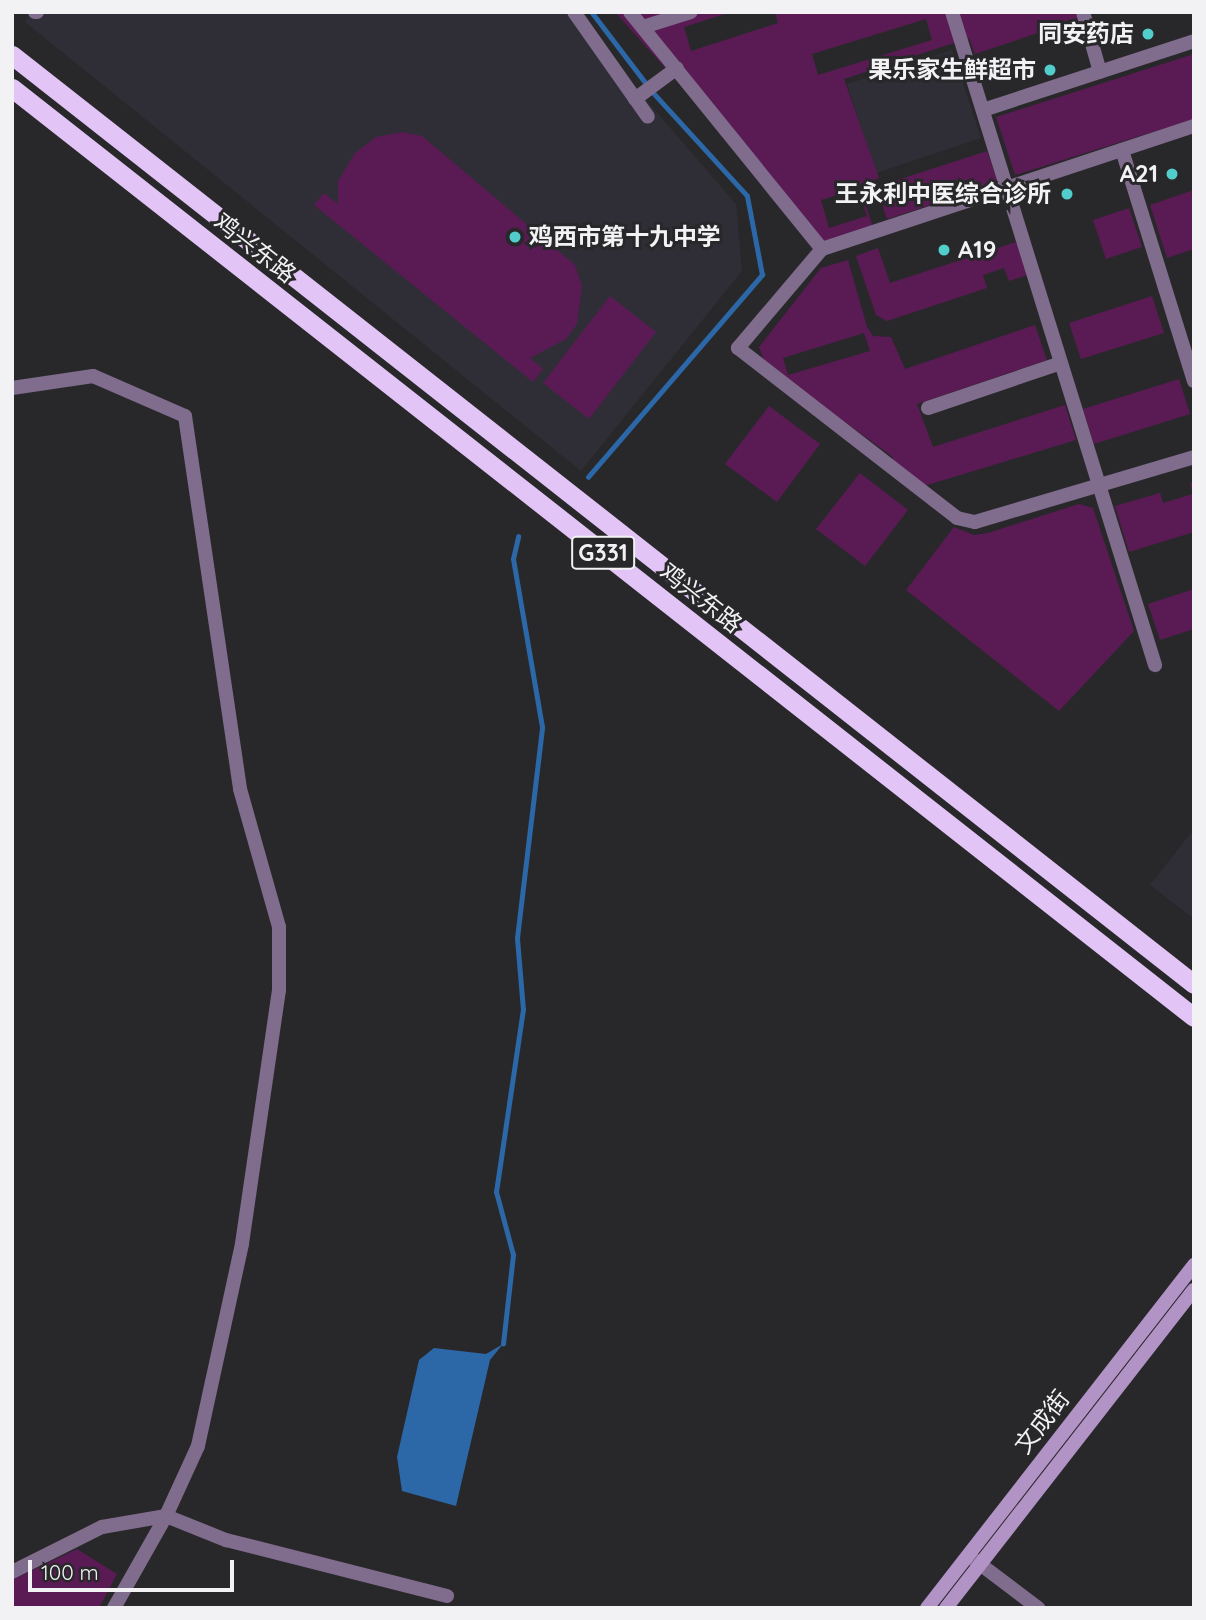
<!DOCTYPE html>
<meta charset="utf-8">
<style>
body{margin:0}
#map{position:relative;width:1206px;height:1620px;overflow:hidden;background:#28282a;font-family:Quicksand,"Noto Sans SC",sans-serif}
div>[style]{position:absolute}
.built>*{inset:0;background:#2f2e36}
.green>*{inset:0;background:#5a1b54}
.water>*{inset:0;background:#2c67a8}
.stream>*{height:4.5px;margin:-2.25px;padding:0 2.25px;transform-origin:2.25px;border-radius:2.25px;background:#2c67a8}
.minor>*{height:14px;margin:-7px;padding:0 7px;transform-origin:7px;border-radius:7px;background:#806c8d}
.tertiary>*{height:14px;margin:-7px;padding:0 7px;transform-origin:7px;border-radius:7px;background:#806c8d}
.secondary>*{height:14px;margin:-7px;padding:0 7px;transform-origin:7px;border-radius:7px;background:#b293c6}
.trunk>*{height:19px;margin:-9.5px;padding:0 9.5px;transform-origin:9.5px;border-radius:9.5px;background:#e2c4f6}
.dots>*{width:19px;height:19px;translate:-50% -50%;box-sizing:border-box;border:4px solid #28282a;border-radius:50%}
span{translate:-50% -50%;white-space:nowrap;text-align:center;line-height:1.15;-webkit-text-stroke:6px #28282a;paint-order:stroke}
.shield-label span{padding:2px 5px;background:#28282a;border:2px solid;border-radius:5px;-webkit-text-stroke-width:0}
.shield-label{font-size:23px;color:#f2f1f3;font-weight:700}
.poi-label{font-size:24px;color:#f2f1f3;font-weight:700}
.right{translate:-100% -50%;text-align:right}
.left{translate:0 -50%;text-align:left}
.street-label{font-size:24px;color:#f2f1f3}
.frame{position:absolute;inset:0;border:14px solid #f2f1f3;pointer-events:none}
.scale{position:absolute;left:28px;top:1560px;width:206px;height:32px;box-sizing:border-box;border:4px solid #f2f1f3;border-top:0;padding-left:9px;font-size:21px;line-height:24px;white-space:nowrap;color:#f2f1f3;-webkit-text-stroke:5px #28282a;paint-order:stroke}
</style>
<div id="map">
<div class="built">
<i style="clip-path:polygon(31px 12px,570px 12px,736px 204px,742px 271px,581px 471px,25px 22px)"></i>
<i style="clip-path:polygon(952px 50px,981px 138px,876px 173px,847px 84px)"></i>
<i style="clip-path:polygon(1194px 829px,1194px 919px,1150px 885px)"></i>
</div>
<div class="green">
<i style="clip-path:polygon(evenodd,615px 12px,731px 12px,684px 27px,691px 51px,778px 23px,775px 12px,1078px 12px,1080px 19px,975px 54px,969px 38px,844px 79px,879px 178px,859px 185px,873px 227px,824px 245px,615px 12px,926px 19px,932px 40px,818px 75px,812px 54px,926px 19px,615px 12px,858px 189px,867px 216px,829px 228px,821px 200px,858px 189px)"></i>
<i style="clip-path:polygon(1194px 54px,1194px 119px,1015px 175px,996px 117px)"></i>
<i style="clip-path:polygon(402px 132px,422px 136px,575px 265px,582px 286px,577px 324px,566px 339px,530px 358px,543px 369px,533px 382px,314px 205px,324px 193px,338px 204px,338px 181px,355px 153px,376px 137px)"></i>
<i style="clip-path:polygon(987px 151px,998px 183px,887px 219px,876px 187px)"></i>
<i style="clip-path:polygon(1194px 190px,1194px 249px,1167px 258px,1150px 205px)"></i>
<i style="clip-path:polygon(1129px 208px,1142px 247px,1106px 259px,1093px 220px)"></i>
<i style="clip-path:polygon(1016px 242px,1027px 275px,1009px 281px,1004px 268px,983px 275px,987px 288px,887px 321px,876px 315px,856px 256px,878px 248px,890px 283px)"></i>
<i style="clip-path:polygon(evenodd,848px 260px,867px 327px,873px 336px,891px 337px,905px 369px,1035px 325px,1047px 360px,917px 404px,933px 447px,1065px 405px,1076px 440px,924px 486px,891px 461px,893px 457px,765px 364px,759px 347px,821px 268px,848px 260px,864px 333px,870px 351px,788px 375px,783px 358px,864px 333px)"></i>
<i style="clip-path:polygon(610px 296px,656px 332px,589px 419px,543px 383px)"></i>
<i style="clip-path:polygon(1152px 296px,1164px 333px,1081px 359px,1069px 323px)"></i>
<i style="clip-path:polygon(1179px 379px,1190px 414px,1094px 444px,1083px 409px)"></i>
<i style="clip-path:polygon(769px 406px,820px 444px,777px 502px,725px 464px)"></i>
<i style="clip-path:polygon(860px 473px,908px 510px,865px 566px,816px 529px)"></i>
<i style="clip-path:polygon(1194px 482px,1194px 532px,1129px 552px,1115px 506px,1160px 493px,1163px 503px,1193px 494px,1190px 483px)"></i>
<i style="clip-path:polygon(1079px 504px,1093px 508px,1134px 631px,1059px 711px,906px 590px,954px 527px,974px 535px,988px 533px)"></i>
<i style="clip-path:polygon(1194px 589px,1194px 629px,1160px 640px,1148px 604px)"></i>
<i style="clip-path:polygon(77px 1549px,117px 1574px,99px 1608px,12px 1608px,12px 1580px)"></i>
</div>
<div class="water">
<i style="clip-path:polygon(503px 1344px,490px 1360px,456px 1506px,402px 1491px,397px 1457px,419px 1360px,434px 1348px,486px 1354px)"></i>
</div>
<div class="stream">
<i style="left:588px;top:477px;width:267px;rotate:-49.3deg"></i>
<i style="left:762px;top:275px;width:80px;rotate:-100.8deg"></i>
<i style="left:747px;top:196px;width:141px;rotate:-132.4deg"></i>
<i style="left:652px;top:92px;width:101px;rotate:-127.3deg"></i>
<i style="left:503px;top:1344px;width:90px;rotate:-83.6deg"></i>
<i style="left:513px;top:1255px;width:65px;rotate:-105.1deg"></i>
<i style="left:496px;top:1192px;width:184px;rotate:-81.6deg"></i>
<i style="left:523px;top:1010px;width:72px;rotate:-94.8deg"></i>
<i style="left:517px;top:938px;width:212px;rotate:-83.2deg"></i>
<i style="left:542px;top:727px;width:170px;rotate:-99.8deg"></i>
<i style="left:513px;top:559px;width:23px;rotate:-77deg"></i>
</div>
<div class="minor">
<i style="left:35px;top:12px;width:2px"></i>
<i style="left:574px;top:12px;width:128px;rotate:54.8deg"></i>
<i style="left:630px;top:12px;width:305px;rotate:51deg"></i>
<i style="left:822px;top:249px;width:130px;rotate:130.3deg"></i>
<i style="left:738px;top:348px;width:277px;rotate:37.8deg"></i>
<i style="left:957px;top:518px;width:18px;rotate:13deg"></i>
<i style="left:975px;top:522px;width:228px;rotate:-16.5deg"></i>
<i style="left:952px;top:12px;width:684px;rotate:72.73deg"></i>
<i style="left:1083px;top:12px;width:62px;rotate:74.2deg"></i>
<i style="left:643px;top:27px;width:50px;rotate:-17.4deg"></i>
<i style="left:635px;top:99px;width:52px;rotate:-36.4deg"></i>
<i style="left:983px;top:110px;width:222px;rotate:-18.1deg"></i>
<i style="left:1122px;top:150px;width:242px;rotate:72.7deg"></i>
<i style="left:822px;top:249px;width:392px;rotate:-18.3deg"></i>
<i style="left:12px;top:388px;width:82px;rotate:-8.4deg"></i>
<i style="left:93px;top:376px;width:100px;rotate:23.5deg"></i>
<i style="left:185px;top:416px;width:377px;rotate:81.6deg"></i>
<i style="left:240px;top:789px;width:143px;rotate:74.2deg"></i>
<i style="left:279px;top:927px;width:63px;rotate:90deg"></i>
<i style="left:279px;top:990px;width:257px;rotate:98.3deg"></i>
<i style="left:242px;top:1244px;width:207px;rotate:102.3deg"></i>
<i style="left:198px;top:1446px;width:77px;rotate:114.6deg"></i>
<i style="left:166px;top:1516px;width:106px;rotate:119.5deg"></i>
<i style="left:928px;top:408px;width:140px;rotate:-18.7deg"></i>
<i style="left:12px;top:1572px;width:101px;rotate:-26.6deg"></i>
<i style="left:102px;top:1527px;width:65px;rotate:-9.8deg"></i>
<i style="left:166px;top:1516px;width:65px;rotate:21.8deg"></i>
<i style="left:226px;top:1540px;width:228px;rotate:14.2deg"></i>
</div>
<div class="tertiary">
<i style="left:972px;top:1558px;width:83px;rotate:37.1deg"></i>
</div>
<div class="secondary">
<i style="left:927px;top:1608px;width:435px;rotate:-52.1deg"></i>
<i style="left:946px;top:1608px;width:403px;rotate:-52.1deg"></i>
</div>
<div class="trunk">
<i style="left:12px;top:55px;width:1503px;rotate:38.17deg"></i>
<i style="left:12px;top:88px;width:1503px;rotate:38.17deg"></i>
</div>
<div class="dots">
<i style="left:1148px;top:34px;background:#52cdcc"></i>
<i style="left:1050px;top:70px;background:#52cdcc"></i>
<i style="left:1172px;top:174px;background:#52cdcc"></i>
<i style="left:1067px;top:194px;background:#52cdcc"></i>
<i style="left:515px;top:237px;background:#52cdcc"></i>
<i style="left:944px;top:250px;background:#52cdcc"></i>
</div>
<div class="shield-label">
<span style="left:603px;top:553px">G331</span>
</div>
<div class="poi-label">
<span class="right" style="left:1134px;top:34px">同安药店</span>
<span class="right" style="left:1036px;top:70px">果乐家生鲜超市</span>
<span class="right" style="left:1158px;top:174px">A21</span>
<span class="right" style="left:1051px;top:194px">王永利中医综合诊所</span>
<span class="left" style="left:529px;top:237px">鸡西市第十九中学</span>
<span class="left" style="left:958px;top:250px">A19</span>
</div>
<div class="street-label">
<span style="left:255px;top:248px;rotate:38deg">鸡兴东路</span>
<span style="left:701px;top:598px;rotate:38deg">鸡兴东路</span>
<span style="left:1042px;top:1422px;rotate:-52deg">文成街</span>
</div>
<div class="frame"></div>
<div class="scale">100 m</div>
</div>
